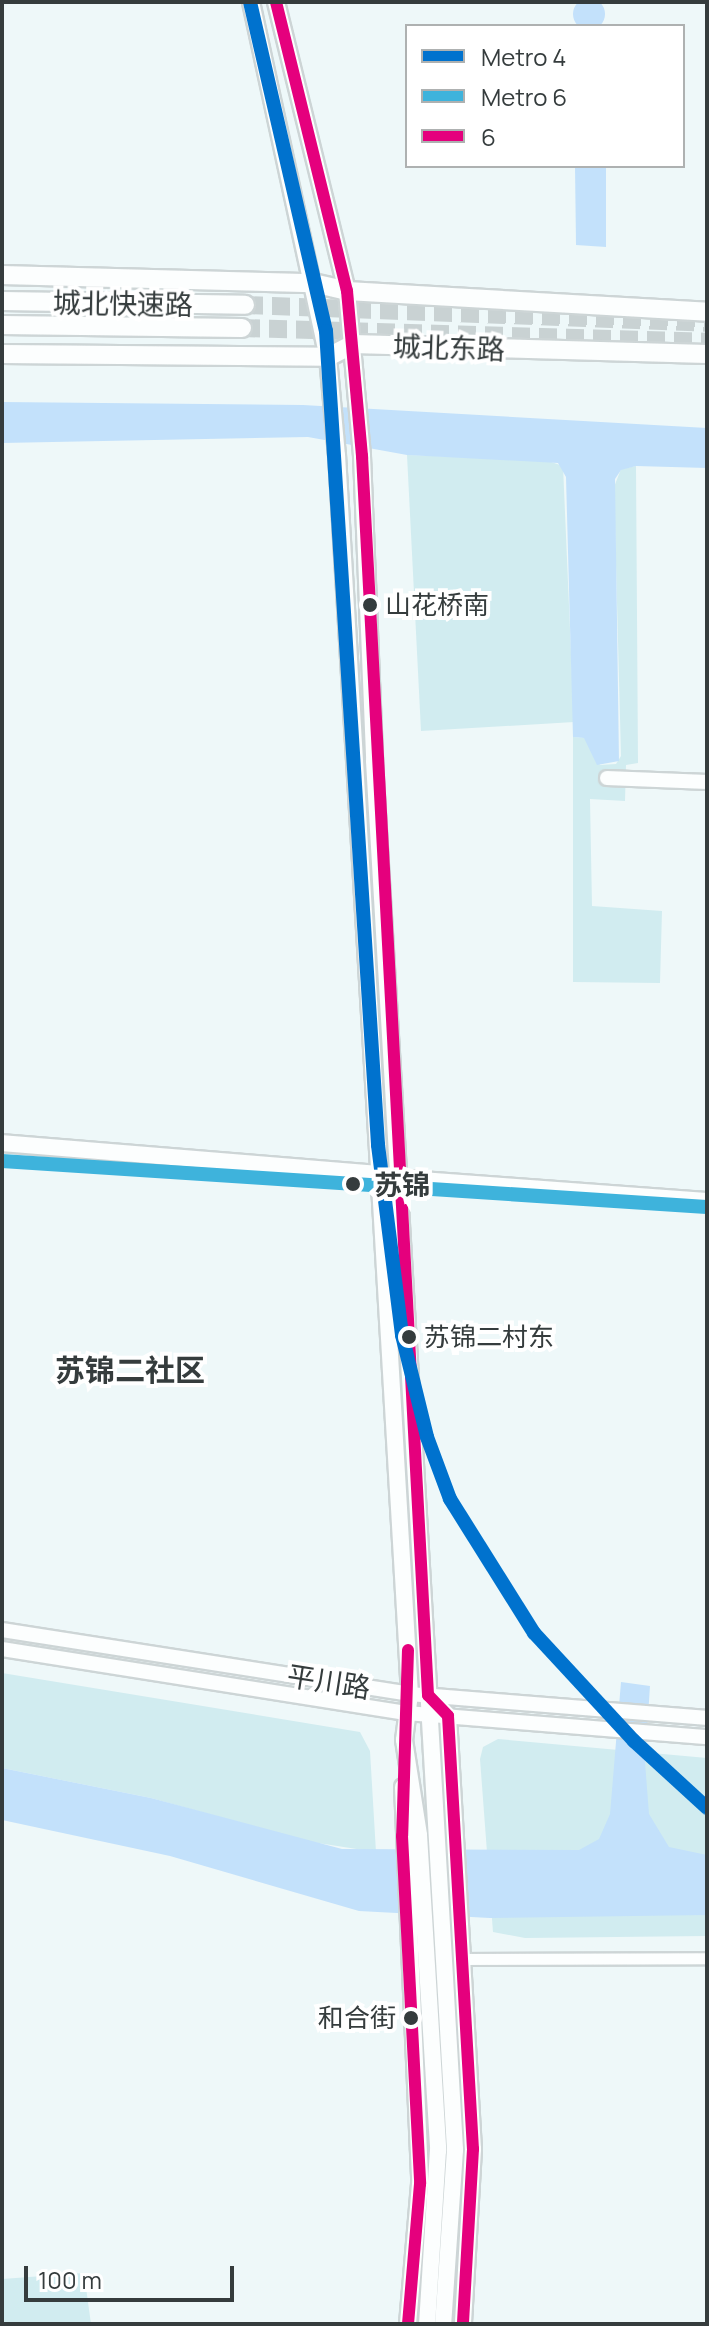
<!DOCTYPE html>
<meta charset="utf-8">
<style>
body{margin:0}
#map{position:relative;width:709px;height:2326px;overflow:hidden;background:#eef8f9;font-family:Manrope,"Noto Sans SC",sans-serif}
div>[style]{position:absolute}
.green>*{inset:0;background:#d1ecf0}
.water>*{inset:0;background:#c3e1fb}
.round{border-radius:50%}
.trunk-tunnel>*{height:18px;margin-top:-9px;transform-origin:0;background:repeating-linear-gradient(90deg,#c9d2d3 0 18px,transparent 0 27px)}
.roads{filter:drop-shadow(2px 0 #cdd5d6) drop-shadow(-2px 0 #cdd5d6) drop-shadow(0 2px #cdd5d6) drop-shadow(0 -2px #cdd5d6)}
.minor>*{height:11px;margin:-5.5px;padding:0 5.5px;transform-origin:5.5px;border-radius:5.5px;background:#fcfefe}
.tertiary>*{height:14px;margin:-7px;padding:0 7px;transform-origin:7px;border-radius:7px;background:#fcfefe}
.secondary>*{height:16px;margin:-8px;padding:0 8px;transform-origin:8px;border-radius:8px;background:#fcfefe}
.primary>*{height:18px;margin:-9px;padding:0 9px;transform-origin:9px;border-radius:9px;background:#fcfefe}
.trunk>*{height:18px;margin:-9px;padding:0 9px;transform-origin:9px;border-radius:9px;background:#fcfefe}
.bus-1>*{height:12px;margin:-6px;padding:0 6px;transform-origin:6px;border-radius:6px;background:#e5007d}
.metro-1>*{height:14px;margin:-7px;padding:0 7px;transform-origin:7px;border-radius:7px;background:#0072ce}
.metro-2>*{height:14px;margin:-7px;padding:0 7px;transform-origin:7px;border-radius:7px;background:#3eb3dc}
.dots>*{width:22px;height:22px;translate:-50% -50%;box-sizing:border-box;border:4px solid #fff;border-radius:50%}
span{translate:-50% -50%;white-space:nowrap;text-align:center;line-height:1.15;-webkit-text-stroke:8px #fff;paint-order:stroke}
.bus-label{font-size:26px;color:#353c3d}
.left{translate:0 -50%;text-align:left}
.right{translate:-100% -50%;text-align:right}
.street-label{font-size:28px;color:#353c3d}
.stop-label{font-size:28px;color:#353c3d;font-weight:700}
.neighbourhood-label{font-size:30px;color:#353c3d;font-weight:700}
.frame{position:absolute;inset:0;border:4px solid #353c3d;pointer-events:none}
.legend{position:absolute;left:405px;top:24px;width:280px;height:144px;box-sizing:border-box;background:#fff;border:2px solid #aeb1b1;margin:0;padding:10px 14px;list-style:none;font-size:24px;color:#353c3d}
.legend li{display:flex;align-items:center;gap:16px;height:40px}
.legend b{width:40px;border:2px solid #aeb1b1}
.scale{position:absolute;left:24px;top:2266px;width:210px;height:36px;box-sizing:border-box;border:4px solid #353c3d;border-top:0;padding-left:10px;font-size:24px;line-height:28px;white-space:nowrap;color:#353c3d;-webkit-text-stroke:6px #fff;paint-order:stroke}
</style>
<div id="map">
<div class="green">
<i style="clip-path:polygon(407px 455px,545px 460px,563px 466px,574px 722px,421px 731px)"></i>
<i style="clip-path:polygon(636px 466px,638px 763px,626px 765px,625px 801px,590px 799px,592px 906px,662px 911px,660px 983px,573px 982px,573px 737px,585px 738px,600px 765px,616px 764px,621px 756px,614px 487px,621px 469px)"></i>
<i style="clip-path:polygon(2px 1673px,360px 1732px,370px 1751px,376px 1852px,305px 1841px,151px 1798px,2px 1768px)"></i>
<i style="clip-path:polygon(498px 1739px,707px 1758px,707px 1936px,525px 1938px,493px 1932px,480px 1759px,483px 1747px)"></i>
<i style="clip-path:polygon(84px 2273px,91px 2324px,2px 2324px,2px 2279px)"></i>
</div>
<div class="water">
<i class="round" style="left:573px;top:-2px;width:32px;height:32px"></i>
<i style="clip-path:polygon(575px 166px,606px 166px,606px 247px,576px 245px)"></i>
<i style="clip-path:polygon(2px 402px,303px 405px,707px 428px,707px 468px,636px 466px,621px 470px,615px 479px,619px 761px,597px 765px,584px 738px,573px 737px,566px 477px,558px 463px,407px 455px,308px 437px,2px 443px)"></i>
<i style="clip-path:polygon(621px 1682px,650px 1686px,645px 1762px,649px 1814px,669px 1847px,707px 1855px,707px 1915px,490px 1918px,359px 1911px,170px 1856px,2px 1820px,2px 1768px,151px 1798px,342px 1849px,579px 1850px,599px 1839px,610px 1814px)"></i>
</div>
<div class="trunk-tunnel">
<i style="left:245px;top:305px;width:462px;rotate:2.2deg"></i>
<i style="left:242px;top:328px;width:465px;rotate:1.7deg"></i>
</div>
<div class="roads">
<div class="minor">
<i style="left:392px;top:1175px;width:316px;rotate:4.2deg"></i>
<i style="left:462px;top:1959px;width:245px;rotate:-0.2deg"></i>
</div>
<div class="tertiary">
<i style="left:607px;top:778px;width:100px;rotate:2.3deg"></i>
<i style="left:2px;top:1630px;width:413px;rotate:8.9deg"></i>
<i style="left:410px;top:1694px;width:298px;rotate:4.6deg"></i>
<i style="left:2px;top:1649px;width:410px;rotate:9deg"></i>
<i style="left:407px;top:1713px;width:301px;rotate:4.6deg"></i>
</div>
<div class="secondary">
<i style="left:251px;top:2px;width:363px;rotate:77.8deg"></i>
<i style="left:328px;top:357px;width:98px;rotate:84.8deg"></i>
<i style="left:337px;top:455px;width:1241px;rotate:86.63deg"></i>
<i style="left:410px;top:1694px;width:46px;rotate:97.4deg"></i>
<i style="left:404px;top:1740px;width:96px;rotate:81deg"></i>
<i style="left:419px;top:1835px;width:316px;rotate:86.5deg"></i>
<i style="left:438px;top:2150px;width:174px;rotate:93.6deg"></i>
<i style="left:276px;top:2px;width:298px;rotate:76.2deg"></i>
<i style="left:347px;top:291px;width:166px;rotate:84.8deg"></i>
<i style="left:362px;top:456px;width:305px;rotate:87.7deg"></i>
<i style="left:374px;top:761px;width:1391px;rotate:86.66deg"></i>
<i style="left:455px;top:2150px;width:174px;rotate:93.9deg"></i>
<i style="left:2px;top:1143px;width:379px;rotate:4.7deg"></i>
<i style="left:429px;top:1696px;width:28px;rotate:46deg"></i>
<i style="left:448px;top:1716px;width:434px;rotate:86.7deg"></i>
<i style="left:473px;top:2149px;width:175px;rotate:93.3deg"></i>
<i style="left:403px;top:1787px;width:397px;rotate:87.5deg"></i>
<i style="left:420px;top:2184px;width:141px;rotate:94.9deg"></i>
</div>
<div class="primary">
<i style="left:2px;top:275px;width:311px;rotate:1.5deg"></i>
<i style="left:313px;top:283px;width:35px;rotate:13deg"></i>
<i style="left:347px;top:291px;width:361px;rotate:3.3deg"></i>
<i style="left:2px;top:354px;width:326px;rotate:0.5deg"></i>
<i style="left:328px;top:357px;width:28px;rotate:-27deg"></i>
<i style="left:353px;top:344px;width:354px;rotate:1.6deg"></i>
</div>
<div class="trunk">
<i style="left:2px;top:301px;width:243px;rotate:0.9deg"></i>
<i style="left:2px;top:325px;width:240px;rotate:0.7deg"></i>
</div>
</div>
<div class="bus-1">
<i style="left:276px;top:2px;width:298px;rotate:76.2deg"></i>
<i style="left:347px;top:291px;width:166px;rotate:84.8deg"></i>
<i style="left:362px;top:456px;width:1241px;rotate:86.95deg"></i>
<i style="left:428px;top:1695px;width:29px;rotate:46deg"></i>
<i style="left:448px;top:1716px;width:434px;rotate:86.7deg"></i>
<i style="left:473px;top:2149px;width:175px;rotate:93.3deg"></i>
<i style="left:408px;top:1650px;width:186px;rotate:91.8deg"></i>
<i style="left:402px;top:1836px;width:348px;rotate:87deg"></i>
<i style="left:420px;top:2184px;width:141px;rotate:94.9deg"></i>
</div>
<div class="metro-1">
<i style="left:250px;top:2px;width:338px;rotate:77deg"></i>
<i style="left:326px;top:331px;width:816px;rotate:86.34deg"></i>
<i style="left:378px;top:1145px;width:192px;rotate:82.8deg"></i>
<i style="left:402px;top:1335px;width:105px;rotate:76.2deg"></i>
<i style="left:427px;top:1437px;width:66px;rotate:69.6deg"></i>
<i style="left:450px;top:1499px;width:158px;rotate:57.9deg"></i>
<i style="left:534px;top:1633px;width:147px;rotate:47.2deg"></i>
<i style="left:634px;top:1741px;width:99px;rotate:42.5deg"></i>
</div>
<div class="metro-2">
<i style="left:2px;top:1161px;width:706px;rotate:3.73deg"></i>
</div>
<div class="dots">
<i style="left:370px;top:605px;background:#353c3d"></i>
<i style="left:353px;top:1184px;background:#353c3d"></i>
<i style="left:409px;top:1337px;background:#353c3d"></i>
<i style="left:411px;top:2018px;background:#353c3d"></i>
</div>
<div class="bus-label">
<span class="left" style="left:385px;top:605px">山花桥南</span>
<span class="left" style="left:424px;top:1337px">苏锦二村东</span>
<span class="right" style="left:396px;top:2018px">和合街</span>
</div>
<div class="street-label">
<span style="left:123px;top:303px;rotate:1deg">城北快速路</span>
<span style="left:449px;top:347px;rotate:2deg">城北东路</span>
<span style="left:329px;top:1681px;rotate:9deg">平川路</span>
</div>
<div class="stop-label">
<span class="left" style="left:374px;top:1184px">苏锦</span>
</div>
<div class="neighbourhood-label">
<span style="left:130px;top:1370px">苏锦二社区</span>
</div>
<div class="frame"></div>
<ul class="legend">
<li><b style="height:10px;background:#0072ce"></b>Metro 4</li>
<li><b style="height:10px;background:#3eb3dc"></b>Metro 6</li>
<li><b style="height:10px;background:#e5007d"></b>6</li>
</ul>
<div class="scale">100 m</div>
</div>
